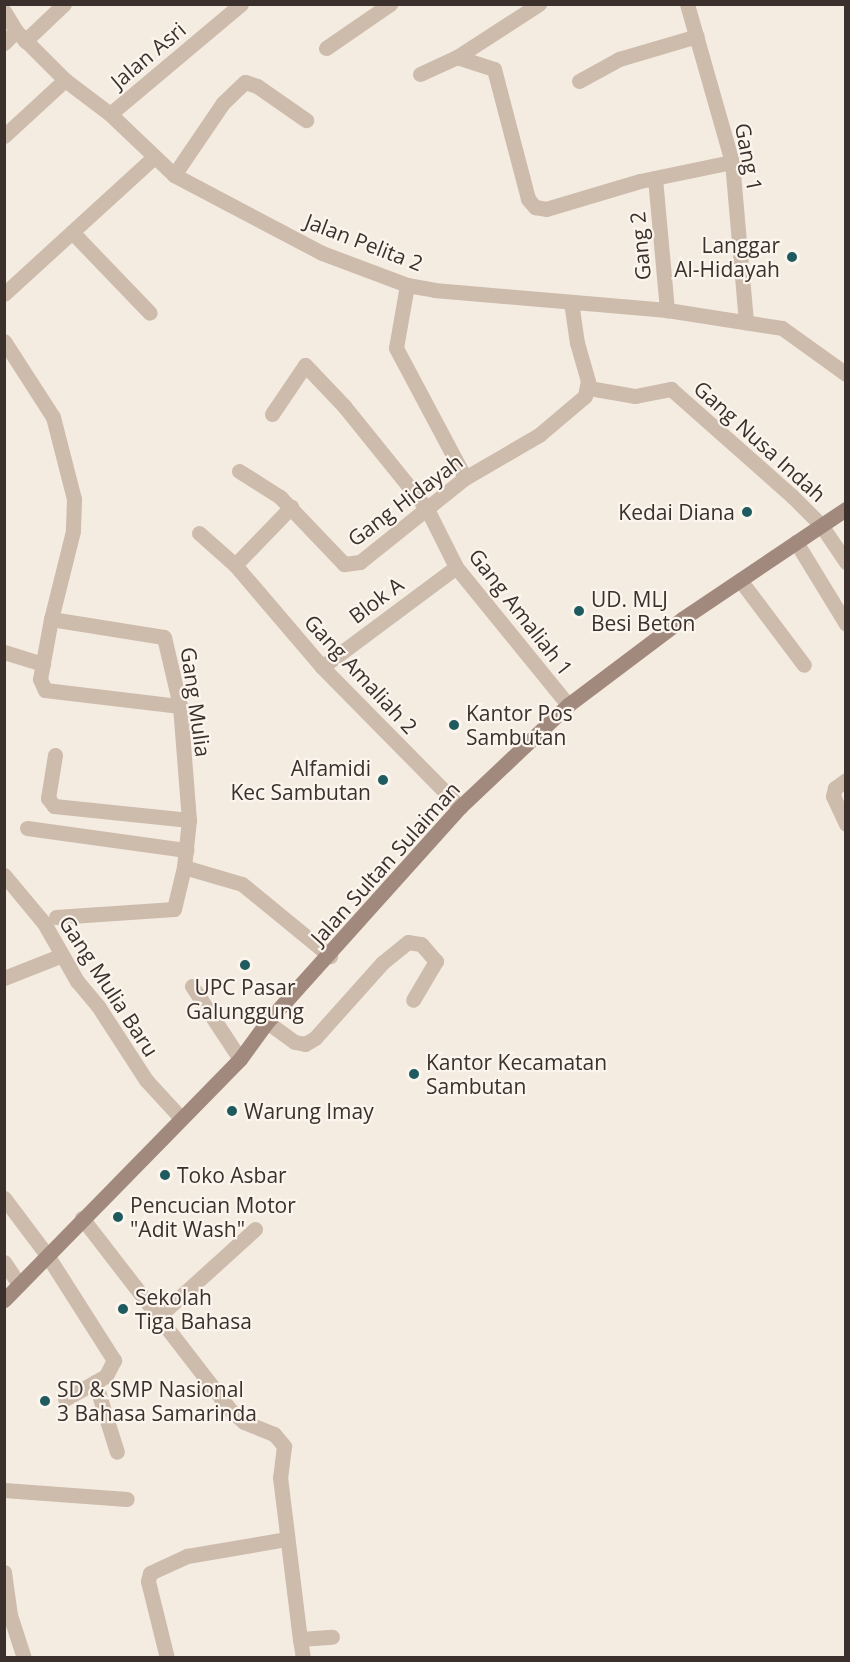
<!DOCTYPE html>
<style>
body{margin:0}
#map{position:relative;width:850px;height:1662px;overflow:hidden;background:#f4ebe1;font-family:"Open Sans",sans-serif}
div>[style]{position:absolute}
.street>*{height:15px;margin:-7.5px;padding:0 7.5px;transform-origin:7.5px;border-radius:7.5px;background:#cdbbac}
.secondary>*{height:15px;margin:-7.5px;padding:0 7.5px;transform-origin:7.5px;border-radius:7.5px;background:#a18a7d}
.dots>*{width:16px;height:16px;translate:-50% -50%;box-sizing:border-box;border:3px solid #fbf5ee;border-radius:50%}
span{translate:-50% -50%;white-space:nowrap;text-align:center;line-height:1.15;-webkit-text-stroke:4.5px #fbf5ee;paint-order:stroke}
.street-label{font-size:21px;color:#3b302b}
.poi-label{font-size:21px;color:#3b302b}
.right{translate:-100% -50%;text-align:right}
.left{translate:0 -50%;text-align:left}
.frame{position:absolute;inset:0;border:6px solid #3b302b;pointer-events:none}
</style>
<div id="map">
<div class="street">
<i style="left:687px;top:4px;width:164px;rotate:74.1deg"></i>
<i style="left:732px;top:162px;width:161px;rotate:85deg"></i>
<i style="left:4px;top:11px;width:23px;rotate:59deg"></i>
<i style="left:16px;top:31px;width:69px;rotate:45deg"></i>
<i style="left:65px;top:80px;width:56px;rotate:37.1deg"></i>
<i style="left:110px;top:114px;width:88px;rotate:43.6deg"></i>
<i style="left:174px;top:175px;width:167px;rotate:27.8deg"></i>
<i style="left:322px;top:253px;width:91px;rotate:20.6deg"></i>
<i style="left:407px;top:285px;width:27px;rotate:10deg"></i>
<i style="left:434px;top:290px;width:234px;rotate:4.9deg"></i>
<i style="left:667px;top:310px;width:116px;rotate:8.9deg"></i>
<i style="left:782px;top:328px;width:79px;rotate:35.7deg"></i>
<i style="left:25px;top:41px;width:54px;rotate:-43.5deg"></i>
<i style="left:4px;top:43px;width:17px;rotate:-45deg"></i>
<i style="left:326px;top:48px;width:78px;rotate:-34.5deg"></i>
<i style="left:457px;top:57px;width:39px;rotate:18deg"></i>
<i style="left:494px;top:69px;width:134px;rotate:75.3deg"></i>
<i style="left:528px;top:199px;width:11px;rotate:49deg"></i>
<i style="left:535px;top:207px;width:11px;rotate:10deg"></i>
<i style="left:546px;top:209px;width:98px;rotate:-16.6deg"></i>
<i style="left:640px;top:181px;width:94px;rotate:-11.7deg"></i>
<i style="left:420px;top:74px;width:41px;rotate:-24.7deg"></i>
<i style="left:457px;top:57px;width:98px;rotate:-32.9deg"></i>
<i style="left:579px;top:81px;width:46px;rotate:-28.8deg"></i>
<i style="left:619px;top:59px;width:81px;rotate:-16.4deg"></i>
<i style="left:110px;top:114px;width:171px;rotate:-40deg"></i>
<i style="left:4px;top:136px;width:83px;rotate:-42.6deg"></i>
<i style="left:174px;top:175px;width:87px;rotate:-55.8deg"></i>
<i style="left:223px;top:103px;width:30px;rotate:-44deg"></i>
<i style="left:245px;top:82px;width:13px;rotate:18deg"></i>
<i style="left:257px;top:86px;width:60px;rotate:34.8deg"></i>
<i style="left:655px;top:178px;width:133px;rotate:84.8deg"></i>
<i style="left:72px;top:232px;width:112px;rotate:46.1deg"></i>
<i style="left:407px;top:285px;width:64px;rotate:99.9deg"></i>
<i style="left:396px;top:348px;width:147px;rotate:62deg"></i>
<i style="left:4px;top:294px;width:203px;rotate:-42.4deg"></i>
<i style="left:4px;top:341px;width:90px;rotate:57.2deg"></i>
<i style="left:53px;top:417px;width:85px;rotate:75.6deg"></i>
<i style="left:74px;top:499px;width:32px;rotate:92deg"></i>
<i style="left:73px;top:531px;width:91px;rotate:104deg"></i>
<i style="left:51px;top:619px;width:114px;rotate:9.1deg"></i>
<i style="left:164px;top:637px;width:71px;rotate:76.9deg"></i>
<i style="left:180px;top:706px;width:114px;rotate:85.5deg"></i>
<i style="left:189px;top:820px;width:47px;rotate:96.1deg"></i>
<i style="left:184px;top:867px;width:60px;rotate:16.3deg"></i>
<i style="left:242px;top:884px;width:114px;rotate:39.3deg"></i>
<i style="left:589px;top:388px;width:47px;rotate:9.9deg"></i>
<i style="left:635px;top:396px;width:37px;rotate:-11deg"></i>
<i style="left:671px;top:389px;width:162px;rotate:41.5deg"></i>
<i style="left:792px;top:496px;width:41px;rotate:45deg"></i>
<i style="left:821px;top:525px;width:45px;rotate:56deg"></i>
<i style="left:272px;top:414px;width:59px;rotate:-56deg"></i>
<i style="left:305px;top:365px;width:57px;rotate:46.4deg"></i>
<i style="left:344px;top:406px;width:132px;rotate:51.1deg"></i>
<i style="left:427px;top:509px;width:65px;rotate:63.4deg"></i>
<i style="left:456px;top:567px;width:178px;rotate:50.9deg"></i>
<i style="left:239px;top:471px;width:49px;rotate:32.4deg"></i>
<i style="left:280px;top:497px;width:93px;rotate:46.3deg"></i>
<i style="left:344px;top:564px;width:16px;rotate:-7deg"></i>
<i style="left:360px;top:562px;width:134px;rotate:-38.7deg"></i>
<i style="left:465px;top:478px;width:86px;rotate:-30.2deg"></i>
<i style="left:539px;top:435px;width:60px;rotate:-40.3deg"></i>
<i style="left:585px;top:396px;width:15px;rotate:-79deg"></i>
<i style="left:588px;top:381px;width:40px;rotate:-106deg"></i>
<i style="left:577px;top:343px;width:41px;rotate:-98.3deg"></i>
<i style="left:199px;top:533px;width:48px;rotate:41.6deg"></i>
<i style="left:235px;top:565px;width:134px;rotate:49.5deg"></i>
<i style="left:322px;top:667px;width:197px;rotate:45.4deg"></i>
<i style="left:796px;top:542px;width:96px;rotate:58.6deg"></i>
<i style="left:235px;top:565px;width:81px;rotate:-46deg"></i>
<i style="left:740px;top:580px;width:106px;rotate:53deg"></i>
<i style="left:51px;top:619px;width:61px;rotate:100.4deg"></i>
<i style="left:40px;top:679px;width:12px;rotate:66deg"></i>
<i style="left:45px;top:690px;width:136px;rotate:6.8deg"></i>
<i style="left:4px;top:652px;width:41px;rotate:17.1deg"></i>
<i style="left:322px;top:667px;width:167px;rotate:-36.7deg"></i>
<i style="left:55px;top:755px;width:44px;rotate:99.2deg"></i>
<i style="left:48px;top:798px;width:10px;rotate:53deg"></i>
<i style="left:54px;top:806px;width:136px;rotate:5.9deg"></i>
<i style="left:846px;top:780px;width:14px;rotate:144deg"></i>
<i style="left:835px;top:788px;width:8px;rotate:104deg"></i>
<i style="left:833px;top:796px;width:31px;rotate:65deg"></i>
<i style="left:27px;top:828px;width:161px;rotate:7.9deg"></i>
<i style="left:4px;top:875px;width:62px;rotate:50.2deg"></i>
<i style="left:44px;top:923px;width:67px;rotate:60.4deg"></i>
<i style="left:77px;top:981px;width:33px;rotate:50deg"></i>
<i style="left:98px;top:1006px;width:88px;rotate:57deg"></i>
<i style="left:146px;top:1080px;width:52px;rotate:47.4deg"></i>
<i style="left:56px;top:917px;width:118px;rotate:-3.9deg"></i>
<i style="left:174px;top:909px;width:43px;rotate:-76.6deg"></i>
<i style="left:4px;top:978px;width:62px;rotate:-21.6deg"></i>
<i style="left:192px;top:986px;width:87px;rotate:56.7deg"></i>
<i style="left:267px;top:1022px;width:34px;rotate:36deg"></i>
<i style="left:295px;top:1042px;width:10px;rotate:11deg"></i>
<i style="left:305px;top:1044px;width:12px;rotate:-31deg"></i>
<i style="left:315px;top:1038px;width:101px;rotate:-48.2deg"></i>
<i style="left:382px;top:963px;width:33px;rotate:-39deg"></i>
<i style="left:408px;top:942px;width:13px;rotate:9deg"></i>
<i style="left:421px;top:944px;width:23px;rotate:49deg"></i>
<i style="left:436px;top:961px;width:45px;rotate:120.5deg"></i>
<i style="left:4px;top:1198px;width:71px;rotate:53deg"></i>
<i style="left:47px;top:1255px;width:125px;rotate:57.5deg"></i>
<i style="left:114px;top:1360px;width:18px;rotate:117deg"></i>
<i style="left:106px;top:1376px;width:47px;rotate:150.7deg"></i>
<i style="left:82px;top:1218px;width:244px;rotate:52.3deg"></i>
<i style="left:231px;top:1411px;width:17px;rotate:40deg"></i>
<i style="left:244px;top:1422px;width:32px;rotate:22deg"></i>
<i style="left:274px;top:1434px;width:16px;rotate:50deg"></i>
<i style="left:284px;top:1446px;width:31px;rotate:97deg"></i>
<i style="left:280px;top:1477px;width:163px;rotate:83deg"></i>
<i style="left:4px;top:1262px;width:27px;rotate:56deg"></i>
<i style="left:158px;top:1317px;width:131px;rotate:-42.2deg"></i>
<i style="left:95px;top:1382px;width:73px;rotate:72.6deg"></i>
<i style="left:4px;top:1490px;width:123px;rotate:4.2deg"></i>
<i style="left:4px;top:1572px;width:43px;rotate:82.1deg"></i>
<i style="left:10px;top:1615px;width:45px;rotate:72deg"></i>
<i style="left:167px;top:1658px;width:79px;rotate:-103.9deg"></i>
<i style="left:148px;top:1581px;width:8px;rotate:-76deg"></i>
<i style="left:150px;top:1573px;width:41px;rotate:-24.7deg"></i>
<i style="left:187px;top:1556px;width:100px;rotate:-9.7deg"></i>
<i style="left:303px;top:1658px;width:19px;rotate:-99deg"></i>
<i style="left:300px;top:1639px;width:32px;rotate:-4deg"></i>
</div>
<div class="secondary">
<i style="left:4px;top:1300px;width:337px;rotate:-45.6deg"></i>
<i style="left:240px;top:1059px;width:46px;rotate:-53.9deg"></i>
<i style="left:267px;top:1022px;width:289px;rotate:-48.1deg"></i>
<i style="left:460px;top:807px;width:149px;rotate:-43.4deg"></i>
<i style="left:568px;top:705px;width:143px;rotate:-37deg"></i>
<i style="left:682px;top:619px;width:197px;rotate:-33.9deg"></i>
</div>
<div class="dots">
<i style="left:792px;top:257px;background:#1f5a5e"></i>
<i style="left:747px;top:512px;background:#1f5a5e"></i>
<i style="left:579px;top:611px;background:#1f5a5e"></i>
<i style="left:454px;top:725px;background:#1f5a5e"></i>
<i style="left:383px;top:780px;background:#1f5a5e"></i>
<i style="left:245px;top:965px;background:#1f5a5e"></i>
<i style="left:414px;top:1074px;background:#1f5a5e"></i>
<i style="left:232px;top:1111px;background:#1f5a5e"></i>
<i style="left:165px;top:1175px;background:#1f5a5e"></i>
<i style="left:118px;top:1217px;background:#1f5a5e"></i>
<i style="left:123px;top:1309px;background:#1f5a5e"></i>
<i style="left:45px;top:1401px;background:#1f5a5e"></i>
</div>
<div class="street-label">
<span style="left:148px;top:55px;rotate:-40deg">Jalan Asri</span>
<span style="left:749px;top:157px;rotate:79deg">Gang 1</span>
<span style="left:364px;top:242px;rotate:21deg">Jalan Pelita 2</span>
<span style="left:640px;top:246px;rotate:-95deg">Gang 2</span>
<span style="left:760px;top:441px;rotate:42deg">Gang Nusa Indah</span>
<span style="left:405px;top:500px;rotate:-37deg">Gang Hidayah</span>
<span style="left:376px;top:600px;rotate:-37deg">Blok A</span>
<span style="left:521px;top:612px;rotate:52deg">Gang Amaliah 1</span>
<span style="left:361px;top:674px;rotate:47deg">Gang Amaliah 2</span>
<span style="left:196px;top:702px;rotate:82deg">Gang Mulia</span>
<span style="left:385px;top:863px;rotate:-48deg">Jalan Sultan Sulaiman</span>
<span style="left:109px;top:986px;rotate:57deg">Gang Mulia Baru</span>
</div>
<div class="poi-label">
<span class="right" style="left:780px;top:257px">Langgar<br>Al-Hidayah</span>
<span class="right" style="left:735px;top:512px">Kedai Diana</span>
<span class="left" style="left:591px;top:611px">UD. MLJ<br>Besi Beton</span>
<span class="left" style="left:466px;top:725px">Kantor Pos<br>Sambutan</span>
<span class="right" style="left:371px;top:780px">Alfamidi<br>Kec Sambutan</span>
<span style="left:245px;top:999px">UPC Pasar<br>Galunggung</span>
<span class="left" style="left:426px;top:1074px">Kantor Kecamatan<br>Sambutan</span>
<span class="left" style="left:244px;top:1111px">Warung Imay</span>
<span class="left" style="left:177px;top:1175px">Toko Asbar</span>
<span class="left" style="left:130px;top:1217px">Pencucian Motor<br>"Adit Wash"</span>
<span class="left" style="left:135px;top:1309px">Sekolah<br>Tiga Bahasa</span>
<span class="left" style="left:57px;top:1401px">SD &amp; SMP Nasional<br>3 Bahasa Samarinda</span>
</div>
<div class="frame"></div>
</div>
